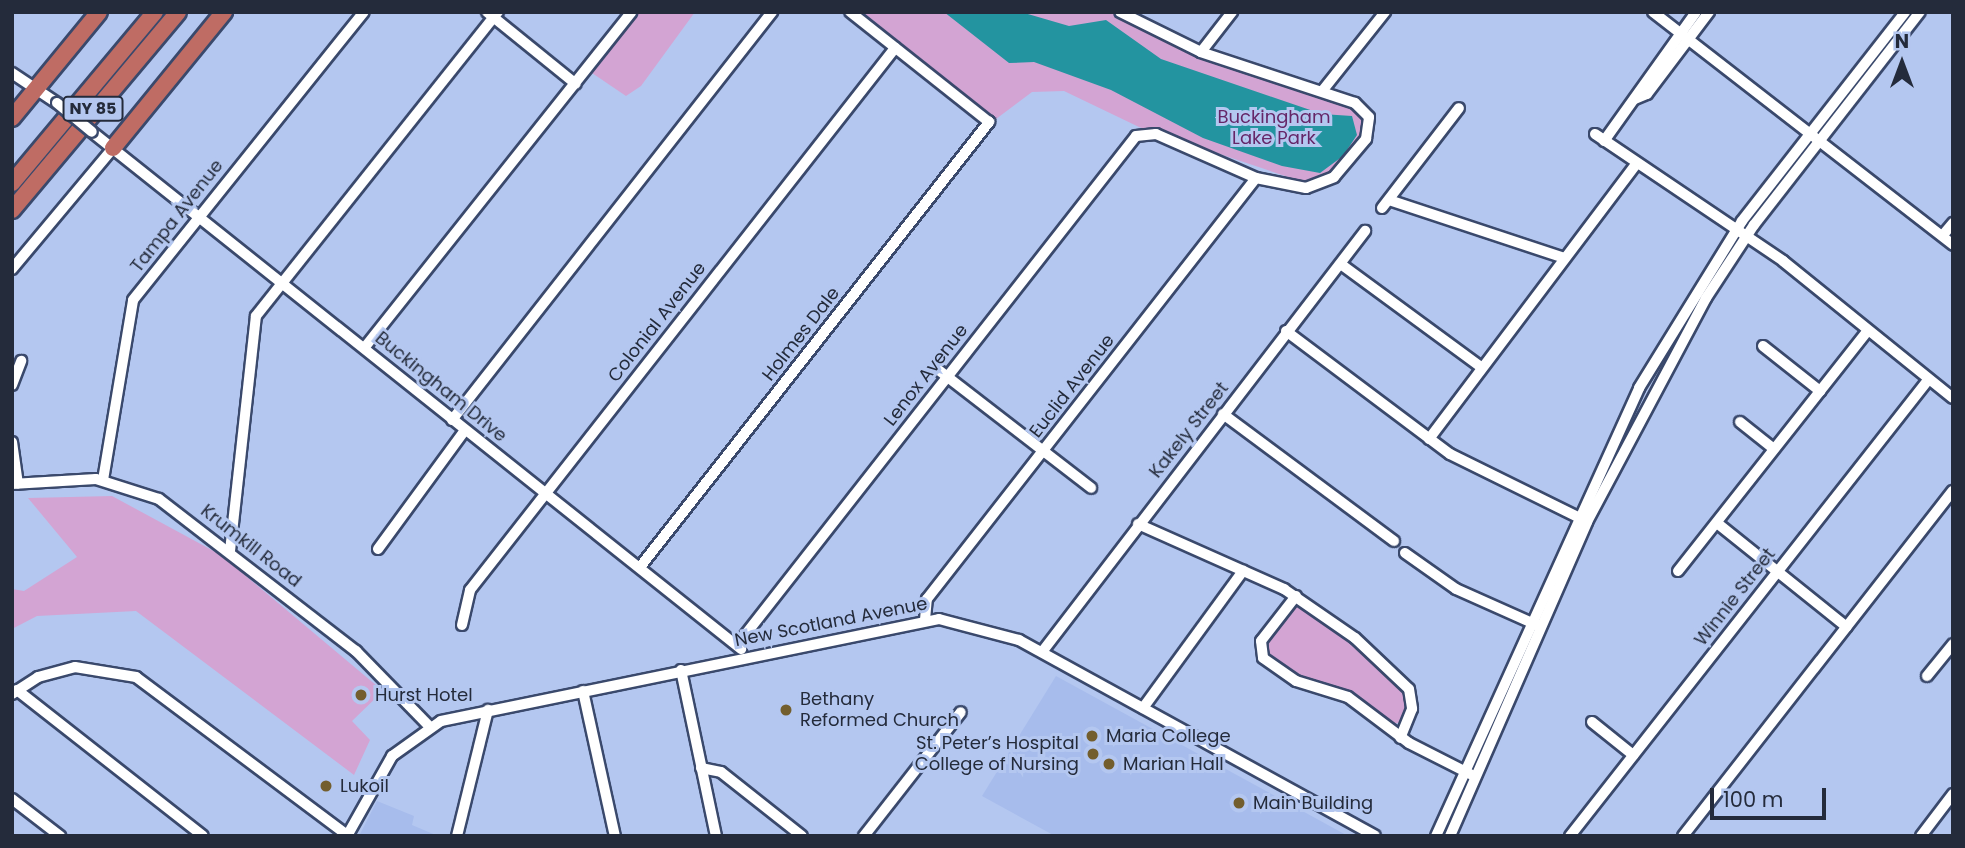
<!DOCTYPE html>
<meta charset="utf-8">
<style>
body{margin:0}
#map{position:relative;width:1965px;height:848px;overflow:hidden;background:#b4c7f0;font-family:Poppins,sans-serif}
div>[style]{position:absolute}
.built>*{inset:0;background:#a7bcec}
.green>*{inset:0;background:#d3a4d3}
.water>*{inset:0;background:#2394a0}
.roads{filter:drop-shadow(2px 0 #3a496c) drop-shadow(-2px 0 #3a496c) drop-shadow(0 2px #3a496c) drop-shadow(0 -2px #3a496c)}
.minor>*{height:10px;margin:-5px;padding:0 5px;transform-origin:5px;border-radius:5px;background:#fff}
.highway>*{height:16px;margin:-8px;padding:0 8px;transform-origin:8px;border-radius:8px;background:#bf6c64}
.bridges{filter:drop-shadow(2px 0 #3a496c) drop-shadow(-2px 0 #3a496c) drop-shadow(0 2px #3a496c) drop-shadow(0 -2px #3a496c)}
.minor-bridge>*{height:10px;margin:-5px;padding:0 5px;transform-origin:5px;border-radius:5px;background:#fff}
.dots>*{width:19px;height:19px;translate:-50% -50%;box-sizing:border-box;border:4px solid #b4c7f0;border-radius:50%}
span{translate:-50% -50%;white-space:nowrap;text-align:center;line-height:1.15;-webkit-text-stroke:6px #b4c7f0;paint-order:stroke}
.shield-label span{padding:2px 5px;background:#b4c7f0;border:2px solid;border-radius:5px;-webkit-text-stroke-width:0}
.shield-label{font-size:16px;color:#242b3b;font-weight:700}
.park-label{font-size:18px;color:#652668}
.street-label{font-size:18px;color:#242b3b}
.poi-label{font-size:18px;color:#242b3b}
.left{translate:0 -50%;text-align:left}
.right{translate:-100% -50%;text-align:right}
.frame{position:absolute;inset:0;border:14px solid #242b3b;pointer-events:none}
.north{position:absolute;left:1867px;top:28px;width:70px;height:70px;-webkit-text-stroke:5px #b4c7f0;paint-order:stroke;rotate:0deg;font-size:19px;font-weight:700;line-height:28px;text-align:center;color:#242b3b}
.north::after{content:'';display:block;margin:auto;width:24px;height:32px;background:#242b3b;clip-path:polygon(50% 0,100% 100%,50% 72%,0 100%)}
.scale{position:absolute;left:1710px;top:788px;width:116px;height:32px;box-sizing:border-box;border:4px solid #242b3b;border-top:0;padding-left:9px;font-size:21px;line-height:24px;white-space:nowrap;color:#242b3b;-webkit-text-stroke:5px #b4c7f0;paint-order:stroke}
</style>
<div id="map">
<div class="built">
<i style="clip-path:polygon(1056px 676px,1348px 836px,1055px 836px,982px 796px)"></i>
<i style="clip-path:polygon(377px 801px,414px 816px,412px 825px,438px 836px,359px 836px)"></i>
</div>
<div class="green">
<i style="clip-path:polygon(638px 12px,695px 12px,641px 86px,626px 96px,592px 73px)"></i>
<i style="clip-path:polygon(862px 12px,1111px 12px,1198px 56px,1353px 108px,1364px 120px,1363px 134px,1335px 169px,1306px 183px,1139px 127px,1064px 91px,1032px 92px,996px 119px)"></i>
<i style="clip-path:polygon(112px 496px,221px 555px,383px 691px,352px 721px,370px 740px,354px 775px,136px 611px,37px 616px,12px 629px,12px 589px,24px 591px,77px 557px,28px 498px)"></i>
<i style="clip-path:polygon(1296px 605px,1367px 653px,1405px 689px,1408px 708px,1401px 722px,1391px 725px,1347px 692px,1297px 677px,1267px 656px,1264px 645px)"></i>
</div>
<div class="water">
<i style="clip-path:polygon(944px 12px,1021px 12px,1069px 26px,1106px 20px,1161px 59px,1322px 114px,1352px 116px,1357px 135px,1343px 156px,1320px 173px,1282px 166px,1203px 138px,1111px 90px,1034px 62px,1009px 63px)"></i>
</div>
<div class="roads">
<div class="minor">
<i style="left:487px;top:12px;width:114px;rotate:39deg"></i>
<i style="left:1653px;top:12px;width:380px;rotate:37.8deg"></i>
<i style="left:1201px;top:52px;width:51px;rotate:-52.2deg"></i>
<i style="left:12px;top:73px;width:54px;rotate:33.7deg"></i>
<i style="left:1323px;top:90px;width:100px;rotate:-51.5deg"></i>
<i style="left:1635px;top:99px;width:13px;rotate:-23deg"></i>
<i style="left:1647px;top:94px;width:103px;rotate:-52.9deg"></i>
<i style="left:92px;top:132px;width:830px;rotate:38.54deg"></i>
<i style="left:1595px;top:134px;width:227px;rotate:34deg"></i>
<i style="left:1783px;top:261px;width:218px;rotate:38.9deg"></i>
<i style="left:1604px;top:141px;width:158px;rotate:-54.5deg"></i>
<i style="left:1389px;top:200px;width:184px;rotate:18.3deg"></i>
<i style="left:1382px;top:208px;width:126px;rotate:-52.4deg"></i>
<i style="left:1943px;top:235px;width:16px;rotate:-50deg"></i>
<i style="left:1342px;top:265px;width:172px;rotate:36.3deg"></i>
<i style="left:12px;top:269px;width:158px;rotate:-50.1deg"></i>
<i style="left:1286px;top:331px;width:205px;rotate:36.9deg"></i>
<i style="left:1450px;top:454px;width:147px;rotate:26.2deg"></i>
<i style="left:1763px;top:346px;width:73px;rotate:38.3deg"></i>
<i style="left:365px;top:347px;width:428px;rotate:-51.5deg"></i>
<i style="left:936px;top:368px;width:196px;rotate:37.7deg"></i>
<i style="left:12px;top:385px;width:26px;rotate:-69deg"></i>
<i style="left:1223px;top:414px;width:213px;rotate:36.6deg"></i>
<i style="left:452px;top:420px;width:519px;rotate:-51.89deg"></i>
<i style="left:1740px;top:422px;width:43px;rotate:38.5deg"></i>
<i style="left:1429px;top:439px;width:342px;rotate:-53deg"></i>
<i style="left:12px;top:442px;width:42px;rotate:81.9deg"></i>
<i style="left:103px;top:480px;width:182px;rotate:-80.5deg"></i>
<i style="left:133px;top:300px;width:369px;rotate:-51.3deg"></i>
<i style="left:12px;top:484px;width:84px;rotate:-3.4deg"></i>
<i style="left:96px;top:479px;width:66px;rotate:17.6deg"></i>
<i style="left:159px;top:499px;width:249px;rotate:37.7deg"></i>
<i style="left:356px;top:651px;width:105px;rotate:45.8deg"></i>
<i style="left:1717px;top:523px;width:166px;rotate:38.7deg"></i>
<i style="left:1138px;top:524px;width:160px;rotate:24deg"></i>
<i style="left:1284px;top:589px;width:86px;rotate:34.6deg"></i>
<i style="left:1355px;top:638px;width:74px;rotate:43.4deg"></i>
<i style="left:1409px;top:689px;width:20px;rotate:81deg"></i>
<i style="left:1412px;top:709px;width:31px;rotate:112deg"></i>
<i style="left:378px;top:549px;width:147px;rotate:-53.8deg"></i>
<i style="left:230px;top:551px;width:236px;rotate:-83.7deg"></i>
<i style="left:256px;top:316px;width:389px;rotate:-51.5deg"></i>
<i style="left:1405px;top:553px;width:62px;rotate:35.2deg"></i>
<i style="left:1456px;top:589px;width:89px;rotate:24deg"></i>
<i style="left:640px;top:567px;width:566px;rotate:-51.89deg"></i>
<i style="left:989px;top:122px;width:177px;rotate:-141.6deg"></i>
<i style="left:1678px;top:571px;width:303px;rotate:-51.7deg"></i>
<i style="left:1296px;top:596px;width:57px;rotate:127.9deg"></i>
<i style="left:1261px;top:641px;width:17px;rotate:83deg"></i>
<i style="left:1263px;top:658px;width:40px;rotate:34.9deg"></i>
<i style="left:1296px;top:681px;width:54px;rotate:17.1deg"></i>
<i style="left:1348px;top:697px;width:76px;rotate:37deg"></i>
<i style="left:1409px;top:743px;width:71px;rotate:26.9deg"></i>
<i style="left:925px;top:620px;width:21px;rotate:-85deg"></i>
<i style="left:927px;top:599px;width:534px;rotate:-51.99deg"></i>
<i style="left:462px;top:625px;width:36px;rotate:-77deg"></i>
<i style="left:470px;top:590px;width:689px;rotate:-51.9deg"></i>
<i style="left:738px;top:644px;width:645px;rotate:-51.92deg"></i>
<i style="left:1136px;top:136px;width:20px;rotate:-6deg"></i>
<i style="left:1156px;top:134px;width:109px;rotate:23.7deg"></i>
<i style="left:1256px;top:178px;width:51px;rotate:11.3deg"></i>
<i style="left:1306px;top:188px;width:30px;rotate:-21deg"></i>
<i style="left:1334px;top:177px;width:50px;rotate:-49.9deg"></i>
<i style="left:1366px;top:139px;width:22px;rotate:-82deg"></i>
<i style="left:1369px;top:117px;width:20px;rotate:-135deg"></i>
<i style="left:1355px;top:103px;width:162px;rotate:-161.7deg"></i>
<i style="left:1201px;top:52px;width:90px;rotate:-153.7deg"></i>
<i style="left:1042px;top:652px;width:531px;rotate:-52.5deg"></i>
<i style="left:681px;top:670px;width:170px;rotate:78.1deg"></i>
<i style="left:1927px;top:676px;width:41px;rotate:-50.9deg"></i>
<i style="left:17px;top:690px;width:236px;rotate:38.1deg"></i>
<i style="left:583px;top:691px;width:148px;rotate:77.6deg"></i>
<i style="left:12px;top:694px;width:31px;rotate:-33deg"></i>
<i style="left:38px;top:677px;width:38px;rotate:-15deg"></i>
<i style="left:75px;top:667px;width:62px;rotate:9.3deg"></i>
<i style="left:136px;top:677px;width:264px;rotate:36.8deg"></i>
<i style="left:1143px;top:708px;width:170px;rotate:-53.9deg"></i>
<i style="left:1592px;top:722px;width:53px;rotate:38.8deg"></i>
<i style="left:701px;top:768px;width:20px;rotate:11deg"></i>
<i style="left:721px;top:772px;width:103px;rotate:38.3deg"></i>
<i style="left:12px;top:799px;width:61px;rotate:37.6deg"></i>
<i style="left:347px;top:836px;width:92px;rotate:-60.6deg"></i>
<i style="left:392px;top:756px;width:60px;rotate:-35.5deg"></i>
<i style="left:441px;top:721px;width:508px;rotate:-11.58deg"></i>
<i style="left:939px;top:619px;width:83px;rotate:14.7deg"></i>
<i style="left:1019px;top:640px;width:406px;rotate:28.8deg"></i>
<i style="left:457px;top:836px;width:130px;rotate:-76.2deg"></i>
<i style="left:864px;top:836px;width:157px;rotate:-52deg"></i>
<i style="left:1436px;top:836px;width:492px;rotate:-65.6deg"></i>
<i style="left:1639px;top:388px;width:196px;rotate:-58.3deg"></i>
<i style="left:1742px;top:221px;width:265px;rotate:-52deg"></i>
<i style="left:1450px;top:836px;width:343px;rotate:-66.4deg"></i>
<i style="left:1587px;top:522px;width:254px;rotate:-62deg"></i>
<i style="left:1706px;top:298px;width:87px;rotate:-56.7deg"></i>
<i style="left:1754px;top:225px;width:270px;rotate:-52.1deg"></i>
<i style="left:1570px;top:836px;width:580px;rotate:-51.86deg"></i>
<i style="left:1683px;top:836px;width:438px;rotate:-52deg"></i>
<i style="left:1921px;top:836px;width:53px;rotate:-52.7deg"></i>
</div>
<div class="highway">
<i style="left:12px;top:118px;width:137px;rotate:-50.6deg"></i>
<i style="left:113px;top:148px;width:176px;rotate:-50.8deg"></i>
<i style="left:12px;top:183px;width:223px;rotate:-50.1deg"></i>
<i style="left:12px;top:210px;width:258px;rotate:-50deg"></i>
</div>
</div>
<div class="bridges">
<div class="minor-bridge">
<i style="left:57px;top:103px;width:45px;rotate:39.6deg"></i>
</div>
</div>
<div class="dots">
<i style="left:361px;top:695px;background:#735e2d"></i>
<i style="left:786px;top:710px;background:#735e2d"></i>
<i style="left:1092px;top:736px;background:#735e2d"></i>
<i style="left:1093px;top:754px;background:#735e2d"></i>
<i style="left:1109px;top:764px;background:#735e2d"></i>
<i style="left:326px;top:786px;background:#735e2d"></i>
<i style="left:1239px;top:803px;background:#735e2d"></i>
</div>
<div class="shield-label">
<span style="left:93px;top:109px">NY 85</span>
</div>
<div class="park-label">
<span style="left:1274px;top:128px">Buckingham<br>Lake Park</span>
</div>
<div class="street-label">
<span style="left:177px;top:216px;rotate:-52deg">Tampa Avenue</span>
<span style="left:657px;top:322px;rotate:-52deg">Colonial Avenue</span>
<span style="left:801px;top:334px;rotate:-52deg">Holmes Dale</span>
<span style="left:926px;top:375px;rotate:-52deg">Lenox Avenue</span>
<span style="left:1072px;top:386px;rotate:-52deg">Euclid Avenue</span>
<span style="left:441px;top:387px;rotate:39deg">Buckingham Drive</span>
<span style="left:1189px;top:430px;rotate:-52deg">Kakely Street</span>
<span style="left:251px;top:546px;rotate:38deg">Krumkill Road</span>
<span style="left:1735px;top:597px;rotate:-52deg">Winnie Street</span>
<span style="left:831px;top:622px;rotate:-11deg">New Scotland Avenue</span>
</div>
<div class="poi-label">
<span class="left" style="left:375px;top:695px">Hurst Hotel</span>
<span class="left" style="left:800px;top:710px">Bethany<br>Reformed Church</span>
<span class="left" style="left:1106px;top:736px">Maria College</span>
<span class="right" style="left:1079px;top:754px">St. Peter’s Hospital<br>College of Nursing</span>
<span class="left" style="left:1123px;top:764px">Marian Hall</span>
<span class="left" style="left:340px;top:786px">Lukoil</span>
<span class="left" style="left:1253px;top:803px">Main Building</span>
</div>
<div class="frame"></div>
<div class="north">N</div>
<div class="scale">100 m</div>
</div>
